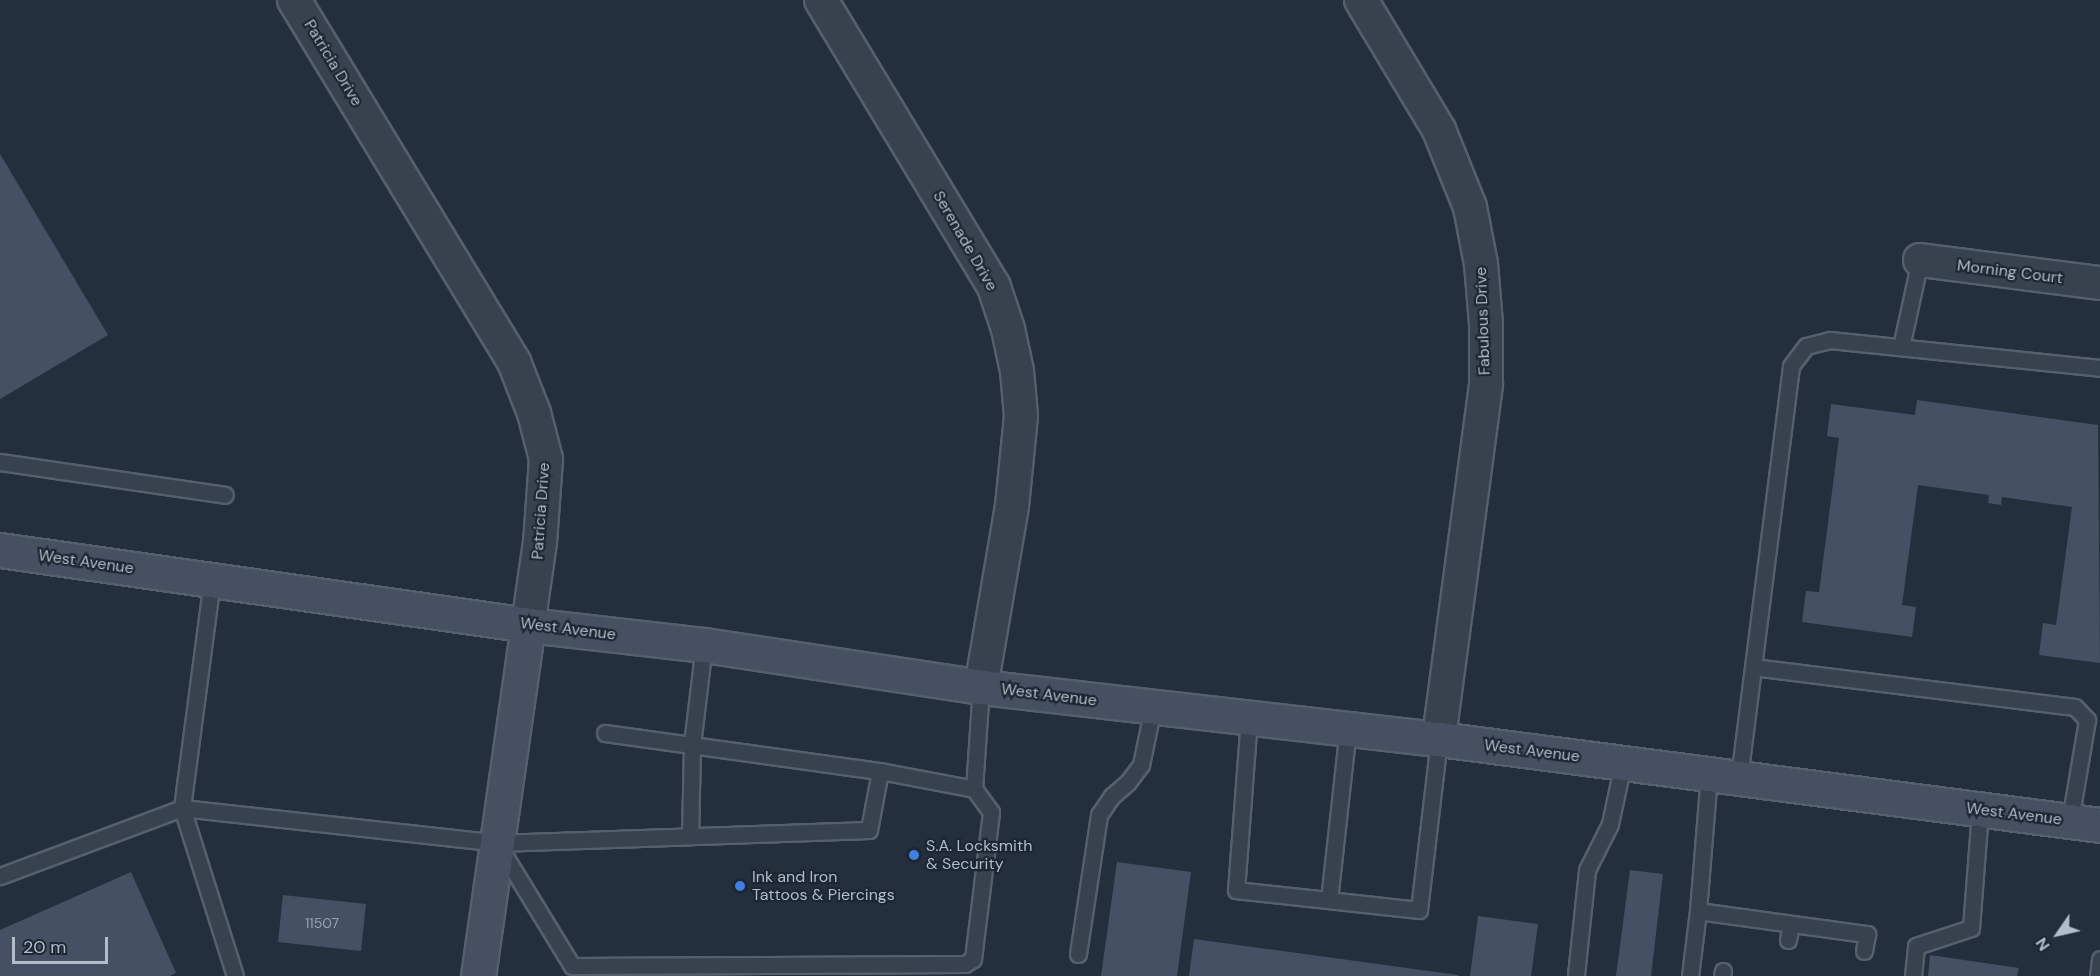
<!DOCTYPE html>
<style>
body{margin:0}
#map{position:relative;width:2100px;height:976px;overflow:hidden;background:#242f3e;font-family:"DM Sans",sans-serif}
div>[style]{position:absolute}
.building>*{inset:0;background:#455162}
.roads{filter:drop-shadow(2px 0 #565f6c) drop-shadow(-2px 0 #565f6c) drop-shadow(0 2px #565f6c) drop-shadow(0 -2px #565f6c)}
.lane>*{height:15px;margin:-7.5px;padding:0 7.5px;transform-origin:7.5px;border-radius:7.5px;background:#38414e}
.street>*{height:32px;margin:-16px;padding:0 16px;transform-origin:16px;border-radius:16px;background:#38414e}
.secondary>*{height:33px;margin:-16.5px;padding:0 16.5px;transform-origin:16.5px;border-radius:16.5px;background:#465061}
.dots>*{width:16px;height:16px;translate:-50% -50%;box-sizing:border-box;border:3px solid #1d2633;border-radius:50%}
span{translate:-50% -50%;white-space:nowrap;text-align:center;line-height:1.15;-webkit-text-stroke:4.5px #1d2633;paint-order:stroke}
.number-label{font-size:14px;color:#98a1af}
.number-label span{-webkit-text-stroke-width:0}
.street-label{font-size:16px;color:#b4bcc9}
.poi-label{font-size:16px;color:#b4bcc9}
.left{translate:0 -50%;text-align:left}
.north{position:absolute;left:2028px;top:904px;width:60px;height:60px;-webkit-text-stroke:4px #1d2633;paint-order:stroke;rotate:236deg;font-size:16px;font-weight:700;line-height:24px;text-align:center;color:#b4bcc9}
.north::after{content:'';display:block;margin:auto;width:21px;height:27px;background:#b4bcc9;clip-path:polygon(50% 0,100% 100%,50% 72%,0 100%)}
.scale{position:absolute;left:12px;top:937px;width:96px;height:27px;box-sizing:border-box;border:3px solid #b4bcc9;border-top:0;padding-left:8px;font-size:18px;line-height:21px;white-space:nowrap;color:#b4bcc9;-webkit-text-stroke:4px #1d2633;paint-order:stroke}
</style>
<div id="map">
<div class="building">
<i style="clip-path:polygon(0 154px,108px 335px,0 399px)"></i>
<i style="clip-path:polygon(1917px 400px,2098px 425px,2100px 663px,2039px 655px,2043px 623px,2056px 625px,2072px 507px,2002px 497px,2001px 505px,1988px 503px,1989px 495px,1918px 485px,1902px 605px,1916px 607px,1912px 637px,1802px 622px,1806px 591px,1819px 592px,1839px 438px,1827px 436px,1831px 404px,1915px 415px)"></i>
<i style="clip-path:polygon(1117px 862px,1191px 872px,1177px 976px,1101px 976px)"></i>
<i style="clip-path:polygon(1630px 870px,1663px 874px,1651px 976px,1616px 976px)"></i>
<i style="clip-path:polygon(131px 872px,176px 973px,170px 976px,0 976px,0 930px)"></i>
<i style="clip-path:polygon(283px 895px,366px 904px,361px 951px,278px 942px)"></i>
<i style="clip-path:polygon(1478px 916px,1538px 924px,1531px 976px,1470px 976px)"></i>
<i style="clip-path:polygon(1194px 939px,1458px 975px,1458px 976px,1189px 976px)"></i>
<i style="clip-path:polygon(1930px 955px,2019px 968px,2017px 976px,1928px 976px)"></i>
</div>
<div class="roads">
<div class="lane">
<i style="left:1901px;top:347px;width:89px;rotate:-77.7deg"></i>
<i style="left:0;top:462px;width:227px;rotate:8.3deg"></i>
<i style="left:212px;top:580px;width:230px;rotate:97.5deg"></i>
<i style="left:182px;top:808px;width:176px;rotate:72.5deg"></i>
<i style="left:1753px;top:667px;width:324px;rotate:7.1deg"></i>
<i style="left:2075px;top:707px;width:18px;rotate:47deg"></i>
<i style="left:2087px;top:720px;width:102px;rotate:99.6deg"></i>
<i style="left:1249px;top:718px;width:172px;rotate:94.3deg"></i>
<i style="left:1236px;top:890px;width:184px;rotate:6.2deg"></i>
<i style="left:1419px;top:910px;width:172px;rotate:-83.3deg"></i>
<i style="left:605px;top:733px;width:278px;rotate:7.9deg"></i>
<i style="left:1709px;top:774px;width:137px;rotate:94.6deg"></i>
<i style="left:1698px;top:911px;width:171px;rotate:7.8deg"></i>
<i style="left:1867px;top:934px;width:17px;rotate:100deg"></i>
<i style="left:1739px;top:778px;width:415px;rotate:-82.8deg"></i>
<i style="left:1791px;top:366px;width:25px;rotate:-53deg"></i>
<i style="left:1806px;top:346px;width:25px;rotate:-14deg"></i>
<i style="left:1830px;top:340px;width:271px;rotate:5.9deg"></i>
<i style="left:690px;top:836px;width:91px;rotate:-88.7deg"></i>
<i style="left:692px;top:745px;width:101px;rotate:-83.2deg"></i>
<i style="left:500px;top:848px;width:138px;rotate:58.6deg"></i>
<i style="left:572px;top:966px;width:393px;rotate:-0.3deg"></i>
<i style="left:965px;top:964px;width:9px;rotate:-32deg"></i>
<i style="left:973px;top:959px;width:148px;rotate:-83deg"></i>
<i style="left:991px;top:812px;width:29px;rotate:-126deg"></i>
<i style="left:0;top:876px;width:194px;rotate:-20.5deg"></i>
<i style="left:182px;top:808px;width:317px;rotate:6.3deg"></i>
<i style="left:497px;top:843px;width:372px;rotate:-2deg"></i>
<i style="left:869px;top:830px;width:60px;rotate:-79.4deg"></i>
<i style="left:880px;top:771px;width:96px;rotate:10.8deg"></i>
<i style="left:974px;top:789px;width:102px;rotate:-86.1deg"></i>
<i style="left:1329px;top:900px;width:172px;rotate:-83.7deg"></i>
<i style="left:1788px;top:940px;width:16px;rotate:-79deg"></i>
<i style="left:1078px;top:954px;width:141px;rotate:-81.4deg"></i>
<i style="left:1099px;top:815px;width:23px;rotate:-56deg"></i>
<i style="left:1112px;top:796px;width:21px;rotate:-41deg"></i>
<i style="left:1128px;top:782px;width:21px;rotate:-53deg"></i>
<i style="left:1141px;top:765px;width:59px;rotate:-78.3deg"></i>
<i style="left:1576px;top:975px;width:106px;rotate:-84deg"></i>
<i style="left:1587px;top:870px;width:51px;rotate:-63.4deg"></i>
<i style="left:1610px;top:824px;width:62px;rotate:-78deg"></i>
<i style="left:1690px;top:976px;width:65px;rotate:-83deg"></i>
<i style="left:1722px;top:976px;width:5px;rotate:-79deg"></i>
<i style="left:1913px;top:976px;width:30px;rotate:-84deg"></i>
<i style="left:1916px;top:946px;width:58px;rotate:-18.1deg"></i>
<i style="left:1971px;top:928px;width:118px;rotate:-85.6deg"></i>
<i style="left:2098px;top:976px;width:17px;rotate:-83deg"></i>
</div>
<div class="street">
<i style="left:294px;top:0;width:424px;rotate:58.7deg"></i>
<i style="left:514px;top:362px;width:55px;rotate:68.6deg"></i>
<i style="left:534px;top:413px;width:48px;rotate:75.4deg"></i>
<i style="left:546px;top:459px;width:83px;rotate:94.1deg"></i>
<i style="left:540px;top:542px;width:84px;rotate:98.2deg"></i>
<i style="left:821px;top:0;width:335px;rotate:58.9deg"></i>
<i style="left:994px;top:287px;width:44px;rotate:71.6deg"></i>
<i style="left:1008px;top:329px;width:43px;rotate:77.9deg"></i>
<i style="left:1017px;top:371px;width:45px;rotate:84.9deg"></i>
<i style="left:1021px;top:416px;width:90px;rotate:95.7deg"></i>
<i style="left:1012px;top:506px;width:184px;rotate:99.7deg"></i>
<i style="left:1361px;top:0;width:152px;rotate:59deg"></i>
<i style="left:1439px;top:130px;width:83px;rotate:68.1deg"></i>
<i style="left:1470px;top:207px;width:58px;rotate:79.1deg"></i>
<i style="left:1481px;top:264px;width:60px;rotate:85.2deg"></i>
<i style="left:1486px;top:324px;width:61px;rotate:90deg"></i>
<i style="left:1486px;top:385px;width:357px;rotate:97.6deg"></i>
<i style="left:1920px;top:260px;width:181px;rotate:7.3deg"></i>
</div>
<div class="secondary">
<i style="left:0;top:550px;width:533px;rotate:8.08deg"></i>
<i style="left:528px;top:625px;width:177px;rotate:6.5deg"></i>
<i style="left:704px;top:645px;width:280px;rotate:8.6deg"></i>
<i style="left:981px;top:687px;width:461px;rotate:6.5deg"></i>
<i style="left:1439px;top:739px;width:667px;rotate:7.41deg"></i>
<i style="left:478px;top:976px;width:355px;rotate:-81.9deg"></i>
</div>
</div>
<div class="dots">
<i style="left:914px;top:855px;background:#3f7fe0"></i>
<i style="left:740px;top:886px;background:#3f7fe0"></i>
</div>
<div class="number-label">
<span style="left:322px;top:923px">11507</span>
</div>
<div class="street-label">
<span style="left:333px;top:63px;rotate:59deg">Patricia Drive</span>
<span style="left:965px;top:241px;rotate:60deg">Serenade Drive</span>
<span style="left:2010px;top:272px;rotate:7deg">Morning Court</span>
<span style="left:1483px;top:321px;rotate:-92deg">Fabulous Drive</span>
<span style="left:541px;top:511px;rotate:-86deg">Patricia Drive</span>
<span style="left:86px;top:562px;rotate:8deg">West Avenue</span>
<span style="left:568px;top:629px;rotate:7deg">West Avenue</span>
<span style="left:1049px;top:695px;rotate:7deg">West Avenue</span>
<span style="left:1532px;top:751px;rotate:7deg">West Avenue</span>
<span style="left:2014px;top:814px;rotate:7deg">West Avenue</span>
</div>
<div class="poi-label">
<span class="left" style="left:926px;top:855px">S.A. Locksmith<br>&amp; Security</span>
<span class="left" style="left:752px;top:886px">Ink and Iron<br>Tattoos &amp; Piercings</span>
</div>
<div class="north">N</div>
<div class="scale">20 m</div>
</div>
